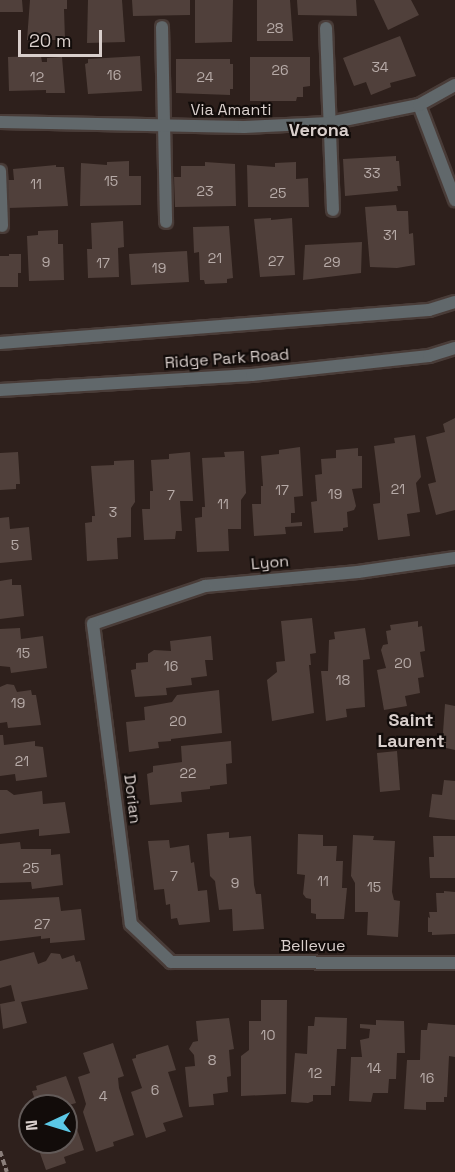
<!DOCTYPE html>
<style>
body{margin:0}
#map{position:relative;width:455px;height:1172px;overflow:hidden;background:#2e201c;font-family:"Space Grotesk",sans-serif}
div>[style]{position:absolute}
.building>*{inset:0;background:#50403b}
.path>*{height:4px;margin-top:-2px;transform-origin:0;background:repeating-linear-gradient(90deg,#8a7e7a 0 6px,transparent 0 9px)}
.roads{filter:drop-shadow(2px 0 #493c38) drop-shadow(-2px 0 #493c38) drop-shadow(0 2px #493c38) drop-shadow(0 -2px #493c38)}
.service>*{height:12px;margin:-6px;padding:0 6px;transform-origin:6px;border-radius:6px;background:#61686b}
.minor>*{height:12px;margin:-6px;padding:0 6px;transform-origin:6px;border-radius:6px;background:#61686b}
.tertiary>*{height:12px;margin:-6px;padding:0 6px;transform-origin:6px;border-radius:6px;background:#61686b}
span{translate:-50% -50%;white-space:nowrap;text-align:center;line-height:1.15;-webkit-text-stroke:4.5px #120c0a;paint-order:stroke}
.number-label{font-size:14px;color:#b7aba8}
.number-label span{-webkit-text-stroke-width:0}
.street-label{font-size:16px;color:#d9cfcc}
.neighbourhood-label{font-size:18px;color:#d9cfcc;font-weight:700}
.north{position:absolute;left:18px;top:1094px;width:60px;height:60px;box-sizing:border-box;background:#120c0a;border:2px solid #625a58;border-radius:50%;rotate:266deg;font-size:16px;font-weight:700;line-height:24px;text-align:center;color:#d9cfcc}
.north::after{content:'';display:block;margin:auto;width:21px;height:27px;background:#5bc8e6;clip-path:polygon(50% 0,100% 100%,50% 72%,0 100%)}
.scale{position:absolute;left:18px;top:30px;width:84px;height:27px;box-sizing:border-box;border:3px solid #d9cfcc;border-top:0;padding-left:8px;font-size:18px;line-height:21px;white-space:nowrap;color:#d9cfcc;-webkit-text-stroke:4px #120c0a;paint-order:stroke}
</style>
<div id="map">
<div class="building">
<i style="clip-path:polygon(0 0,22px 0,23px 12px,0 12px)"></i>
<i style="clip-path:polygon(30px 0,67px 0,67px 9px,64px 9px,65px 40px,27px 40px)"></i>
<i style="clip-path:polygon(88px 0,122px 0,125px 42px,87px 43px)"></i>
<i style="clip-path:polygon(132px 0,190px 0,190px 15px,133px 16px)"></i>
<i style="clip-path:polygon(195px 0,233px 0,232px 42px,195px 43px)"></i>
<i style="clip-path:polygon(257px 0,290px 0,293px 41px,257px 41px)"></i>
<i style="clip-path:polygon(297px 0,356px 0,357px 16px,298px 15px)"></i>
<i style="clip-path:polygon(374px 0,411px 0,419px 15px,388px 30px)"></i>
<i style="clip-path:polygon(400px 36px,416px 76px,390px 83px,391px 87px,371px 95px,366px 82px,354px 86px,343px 58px)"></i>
<i style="clip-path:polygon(41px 56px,42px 62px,47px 62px,47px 58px,62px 57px,65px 93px,46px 93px,46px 90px,9px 91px,8px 57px)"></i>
<i style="clip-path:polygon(140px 56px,142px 91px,88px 94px,85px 64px,88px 63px,88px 59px)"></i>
<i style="clip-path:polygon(250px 57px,310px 57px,310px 86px,303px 87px,303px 97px,297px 97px,296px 101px,250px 101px)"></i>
<i style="clip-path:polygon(176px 59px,230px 59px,230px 64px,233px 64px,233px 89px,230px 89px,230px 95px,176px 93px)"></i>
<i style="clip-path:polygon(396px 156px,396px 161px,399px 161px,401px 186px,397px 186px,398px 191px,345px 196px,343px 159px)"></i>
<i style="clip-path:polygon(129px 161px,129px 176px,141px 176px,141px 205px,80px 206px,81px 163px,107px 165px,107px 162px)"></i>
<i style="clip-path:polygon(205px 162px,235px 164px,236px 206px,175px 207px,174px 177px,181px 177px,181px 166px,205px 166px)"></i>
<i style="clip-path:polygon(296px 162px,296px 179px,308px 178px,309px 207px,248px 207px,247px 165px,275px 167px,275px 163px)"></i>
<i style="clip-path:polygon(56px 165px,56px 167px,64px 167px,68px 206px,8px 208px,7px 180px,14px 180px,13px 169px)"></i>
<i style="clip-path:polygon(396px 205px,397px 211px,408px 211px,409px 234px,413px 233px,415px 265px,397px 268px,370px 267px,365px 207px)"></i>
<i style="clip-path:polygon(271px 218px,271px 220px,292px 218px,295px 275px,260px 277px,254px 219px)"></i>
<i style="clip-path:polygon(123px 221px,124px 247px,118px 248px,119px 277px,88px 278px,87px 249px,92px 249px,91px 223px)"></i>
<i style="clip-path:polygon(229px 226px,233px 278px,227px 279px,227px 283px,205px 284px,204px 280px,200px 280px,199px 252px,194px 253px,193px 227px)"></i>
<i style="clip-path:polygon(58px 230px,58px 244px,63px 244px,64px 280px,29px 281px,27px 236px,38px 235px,38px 231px)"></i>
<i style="clip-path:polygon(362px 242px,361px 273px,303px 280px,305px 245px)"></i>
<i style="clip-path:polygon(187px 251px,189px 282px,131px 285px,129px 254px)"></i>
<i style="clip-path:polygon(9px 254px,21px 254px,21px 273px,18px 273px,18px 287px,0 287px,0 256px,9px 256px)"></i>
<i style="clip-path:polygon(455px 418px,455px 510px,436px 515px,428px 484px,436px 482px,426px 437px,445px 432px,443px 424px)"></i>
<i style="clip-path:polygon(415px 435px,421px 477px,416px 483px,420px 512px,407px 514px,410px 536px,378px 540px,373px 504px,380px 503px,380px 494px,374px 446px,395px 443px,394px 438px)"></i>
<i style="clip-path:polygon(300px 447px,303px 496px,294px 497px,295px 513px,291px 513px,291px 523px,302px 522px,302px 526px,285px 527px,286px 534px,254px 536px,252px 504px,261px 504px,261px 486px,263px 486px,261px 456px,279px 454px,279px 450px)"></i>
<i style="clip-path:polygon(358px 448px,358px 456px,362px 456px,362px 488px,352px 489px,356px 506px,354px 510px,347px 512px,348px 527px,343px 528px,343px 531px,314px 533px,311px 502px,317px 501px,315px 475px,322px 474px,321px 459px,336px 458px,336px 450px)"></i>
<i style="clip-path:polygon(244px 451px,246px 493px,241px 500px,241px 529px,228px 529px,229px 551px,197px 552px,195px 518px,202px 517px,202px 507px,205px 507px,202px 458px,225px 457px,224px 452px)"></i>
<i style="clip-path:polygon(18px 452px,20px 484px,16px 484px,16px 489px,0 490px,0 453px)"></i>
<i style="clip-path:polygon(190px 452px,193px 501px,180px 501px,182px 531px,176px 531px,175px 539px,144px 540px,142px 509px,150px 509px,150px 491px,153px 491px,151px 460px,169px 459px,169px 454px)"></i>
<i style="clip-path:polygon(134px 460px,135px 502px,131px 508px,131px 537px,117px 538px,118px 559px,87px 561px,85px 523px,92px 522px,92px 516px,95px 516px,91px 466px,114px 465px,114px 461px)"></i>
<i style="clip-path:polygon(9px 517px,10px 529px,29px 527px,32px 560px,0 563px,0 518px)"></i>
<i style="clip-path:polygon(12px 579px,12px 585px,21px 585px,24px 616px,0 619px,0 581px)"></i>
<i style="clip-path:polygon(312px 618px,316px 653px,310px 654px,311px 665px,309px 665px,314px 713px,272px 721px,267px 680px,277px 672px,276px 662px,285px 661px,281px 621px)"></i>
<i style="clip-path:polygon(418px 621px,418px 627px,422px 626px,425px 651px,420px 652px,424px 677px,418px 678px,420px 693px,405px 696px,407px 706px,384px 710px,377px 670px,386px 668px,381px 650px,383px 645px,388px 644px,386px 631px,391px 630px,390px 625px)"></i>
<i style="clip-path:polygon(20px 628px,21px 639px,43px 636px,47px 668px,11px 673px,10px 667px,0 666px,0 629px)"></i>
<i style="clip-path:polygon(365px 628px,370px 659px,363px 660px,365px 707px,346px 709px,347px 717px,326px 721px,321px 671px,328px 671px,329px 640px,335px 639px,334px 632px)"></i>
<i style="clip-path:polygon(211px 636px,213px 660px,205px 660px,207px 676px,191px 678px,192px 685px,166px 688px,167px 695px,135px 697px,131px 670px,136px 669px,136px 663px,148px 662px,148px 654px,154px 650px,171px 651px,170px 641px)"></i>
<i style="clip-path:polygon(7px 684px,14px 685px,17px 692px,31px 690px,32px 695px,36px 695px,41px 725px,8px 728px,7px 722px,0 723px,0 687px)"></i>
<i style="clip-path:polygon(219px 690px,222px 733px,171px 739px,171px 741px,158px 742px,159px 748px,129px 752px,126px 722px,145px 720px,144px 707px,172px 702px,177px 695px)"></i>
<i style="clip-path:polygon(445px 704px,455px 706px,455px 750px,442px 747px)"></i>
<i style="clip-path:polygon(0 735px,3px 735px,4px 745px,35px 741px,35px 746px,43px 747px,47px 777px,16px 781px,15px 774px,0 776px)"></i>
<i style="clip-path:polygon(231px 741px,232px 763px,226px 764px,227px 784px,210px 786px,210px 789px,181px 792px,182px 802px,150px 805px,147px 774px,153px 772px,153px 766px,182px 762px,181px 746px)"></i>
<i style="clip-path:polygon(397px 751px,400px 790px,380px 792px,377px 753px)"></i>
<i style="clip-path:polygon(444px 780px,455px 781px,455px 820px,429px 817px,432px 794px,442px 795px)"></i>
<i style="clip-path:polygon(0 790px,7px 790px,14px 795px,42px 791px,43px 804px,65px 802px,70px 833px,39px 836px,39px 829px,0 834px)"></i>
<i style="clip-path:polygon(229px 832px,229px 838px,251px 836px,254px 885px,256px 894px,261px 894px,264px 929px,233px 931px,232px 909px,219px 910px,215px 881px,210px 876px,207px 834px)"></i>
<i style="clip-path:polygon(298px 834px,323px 835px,323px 846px,337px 846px,336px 861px,343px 861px,342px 888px,347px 888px,344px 919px,316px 919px,316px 914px,311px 913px,311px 899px,306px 898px,303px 894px,305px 875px,297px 874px)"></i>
<i style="clip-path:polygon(353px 835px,374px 836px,373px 840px,395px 841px,392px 892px,394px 900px,400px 901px,398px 937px,367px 935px,368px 912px,355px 912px,355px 883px,351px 876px)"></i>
<i style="clip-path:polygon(433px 836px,455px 836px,455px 878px,430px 878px,429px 857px,434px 857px)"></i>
<i style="clip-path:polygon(169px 840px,170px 848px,189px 845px,191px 863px,194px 862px,198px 891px,207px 890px,210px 922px,179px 925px,177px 918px,171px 919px,170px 904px,166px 905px,164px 889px,154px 890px,148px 841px)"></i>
<i style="clip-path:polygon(20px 842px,21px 849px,51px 849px,51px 855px,60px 854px,63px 885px,32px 889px,31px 882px,0 883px,0 844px)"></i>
<i style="clip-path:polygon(444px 891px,455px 892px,455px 934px,432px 935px,432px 932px,428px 932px,428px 917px,430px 918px,429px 912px,437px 912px,436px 893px,444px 893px)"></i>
<i style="clip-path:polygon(59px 897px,61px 911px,81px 909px,85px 940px,50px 943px,50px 938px,41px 939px,41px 936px,0 941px,0 900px)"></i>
<i style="clip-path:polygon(34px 952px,38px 964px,46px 961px,51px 953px,60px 954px,62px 959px,74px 955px,76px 962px,80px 961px,88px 989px,21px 1002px,27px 1023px,3px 1029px,0 1004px,15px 1001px,11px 985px,0 988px,0 961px)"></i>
<i style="clip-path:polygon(261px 1000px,287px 1000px,286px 1094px,241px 1096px,241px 1056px,249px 1050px,249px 1021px,261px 1021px)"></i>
<i style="clip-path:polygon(315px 1017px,347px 1018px,346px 1049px,337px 1049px,335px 1086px,331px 1086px,331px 1095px,313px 1095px,313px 1101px,308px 1103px,291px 1102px,295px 1053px,307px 1054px,308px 1026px,314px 1026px)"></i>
<i style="clip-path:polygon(229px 1018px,234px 1049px,229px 1050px,231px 1076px,227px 1077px,228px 1092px,213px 1094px,214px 1105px,189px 1107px,185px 1067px,195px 1066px,194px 1055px,189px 1049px,193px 1042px,198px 1041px,196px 1021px)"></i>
<i style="clip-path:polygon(376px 1020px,404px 1021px,405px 1053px,397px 1053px,396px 1079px,389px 1079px,388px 1093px,373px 1093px,371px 1102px,349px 1101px,351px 1057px,362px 1057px,360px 1040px,369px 1038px,370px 1029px,360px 1028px,360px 1024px,376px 1025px)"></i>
<i style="clip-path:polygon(428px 1023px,455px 1025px,455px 1057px,449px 1056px,447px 1097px,444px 1097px,444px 1102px,426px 1102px,426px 1110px,404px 1109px,407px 1060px,420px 1060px,421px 1030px,427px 1030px)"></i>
<i style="clip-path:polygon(113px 1043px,124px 1076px,118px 1078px,119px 1088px,134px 1135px,113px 1142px,114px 1146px,96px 1152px,83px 1112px,86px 1104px,78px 1077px,90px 1073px,83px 1053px)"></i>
<i style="clip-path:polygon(168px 1045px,176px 1070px,168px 1072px,183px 1117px,163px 1123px,166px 1131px,146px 1138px,131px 1092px,142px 1088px,132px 1059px,136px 1058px,136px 1055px)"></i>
<i style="clip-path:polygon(66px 1076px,76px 1103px,69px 1105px,84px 1150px,64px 1157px,66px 1163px,46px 1170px,36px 1142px,66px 1142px,66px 1106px,37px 1106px,32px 1091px,37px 1090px,36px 1086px)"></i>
</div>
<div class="path">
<i style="left:0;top:1151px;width:22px;rotate:72deg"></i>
</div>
<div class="roads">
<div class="service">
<i style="left:162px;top:27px;width:195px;rotate:88.8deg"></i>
<i style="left:326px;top:28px;width:182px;rotate:87.8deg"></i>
<i style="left:0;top:171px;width:55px;rotate:87.9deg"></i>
</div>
<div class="minor">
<i style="left:419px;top:105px;width:102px;rotate:69.2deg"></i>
<i style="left:0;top:122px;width:244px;rotate:1.2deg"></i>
<i style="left:244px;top:127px;width:85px;rotate:-2.7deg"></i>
<i style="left:329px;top:123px;width:92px;rotate:-11.3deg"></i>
<i style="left:419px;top:105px;width:41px;rotate:-29.1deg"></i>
<i style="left:455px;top:558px;width:98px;rotate:171.8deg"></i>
<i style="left:358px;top:572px;width:154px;rotate:174.8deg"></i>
<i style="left:205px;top:586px;width:118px;rotate:161.3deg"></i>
<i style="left:93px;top:624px;width:302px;rotate:82.8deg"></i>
<i style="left:131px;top:924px;width:55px;rotate:43.5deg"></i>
<i style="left:171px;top:962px;width:284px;rotate:0.2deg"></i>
</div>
<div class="tertiary">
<i style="left:0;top:343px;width:430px;rotate:-4.4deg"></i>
<i style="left:429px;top:310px;width:27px;rotate:-17deg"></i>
<i style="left:0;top:390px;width:252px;rotate:-3.4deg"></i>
<i style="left:252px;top:375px;width:178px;rotate:-6.1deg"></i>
<i style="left:429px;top:356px;width:27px;rotate:-17deg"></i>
</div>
</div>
<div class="number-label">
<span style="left:275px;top:28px">28</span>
<span style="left:380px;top:67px">34</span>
<span style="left:280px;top:70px">26</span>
<span style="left:114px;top:75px">16</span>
<span style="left:37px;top:77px">12</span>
<span style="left:205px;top:77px">24</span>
<span style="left:372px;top:173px">33</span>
<span style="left:111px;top:181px">15</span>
<span style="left:36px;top:184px">11</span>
<span style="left:205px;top:191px">23</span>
<span style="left:278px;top:193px">25</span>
<span style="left:390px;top:235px">31</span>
<span style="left:215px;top:258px">21</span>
<span style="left:276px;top:261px">27</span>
<span style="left:46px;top:262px">9</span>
<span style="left:332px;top:262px">29</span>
<span style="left:103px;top:263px">17</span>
<span style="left:159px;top:268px">19</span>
<span style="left:398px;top:489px">21</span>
<span style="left:282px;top:490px">17</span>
<span style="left:335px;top:494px">19</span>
<span style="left:171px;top:495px">7</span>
<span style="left:223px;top:504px">11</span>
<span style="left:113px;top:512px">3</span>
<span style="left:15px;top:545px">5</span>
<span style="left:23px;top:653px">15</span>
<span style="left:403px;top:663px">20</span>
<span style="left:171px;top:666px">16</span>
<span style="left:343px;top:680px">18</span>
<span style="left:18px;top:703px">19</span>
<span style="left:178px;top:721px">20</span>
<span style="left:22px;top:761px">21</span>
<span style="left:188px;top:773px">22</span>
<span style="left:31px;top:868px">25</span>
<span style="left:174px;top:876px">7</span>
<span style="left:323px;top:881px">11</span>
<span style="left:235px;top:883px">9</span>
<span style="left:374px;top:887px">15</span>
<span style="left:42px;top:924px">27</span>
<span style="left:268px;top:1035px">10</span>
<span style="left:212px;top:1060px">8</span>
<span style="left:374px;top:1068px">14</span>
<span style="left:315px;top:1073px">12</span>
<span style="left:427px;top:1078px">16</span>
<span style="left:155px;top:1090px">6</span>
<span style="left:103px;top:1096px">4</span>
</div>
<div class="street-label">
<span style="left:231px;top:110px">Via Amanti</span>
<span style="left:227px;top:359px;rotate:-4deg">Ridge Park Road</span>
<span style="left:270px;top:563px;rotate:-5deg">Lyon</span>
<span style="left:132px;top:799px;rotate:83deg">Dorian</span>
<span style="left:313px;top:946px">Bellevue</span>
</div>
<div class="neighbourhood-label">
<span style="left:319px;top:130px">Verona</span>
<span style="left:411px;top:731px">Saint<br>Laurent</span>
</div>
<div class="north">N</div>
<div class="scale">20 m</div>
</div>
